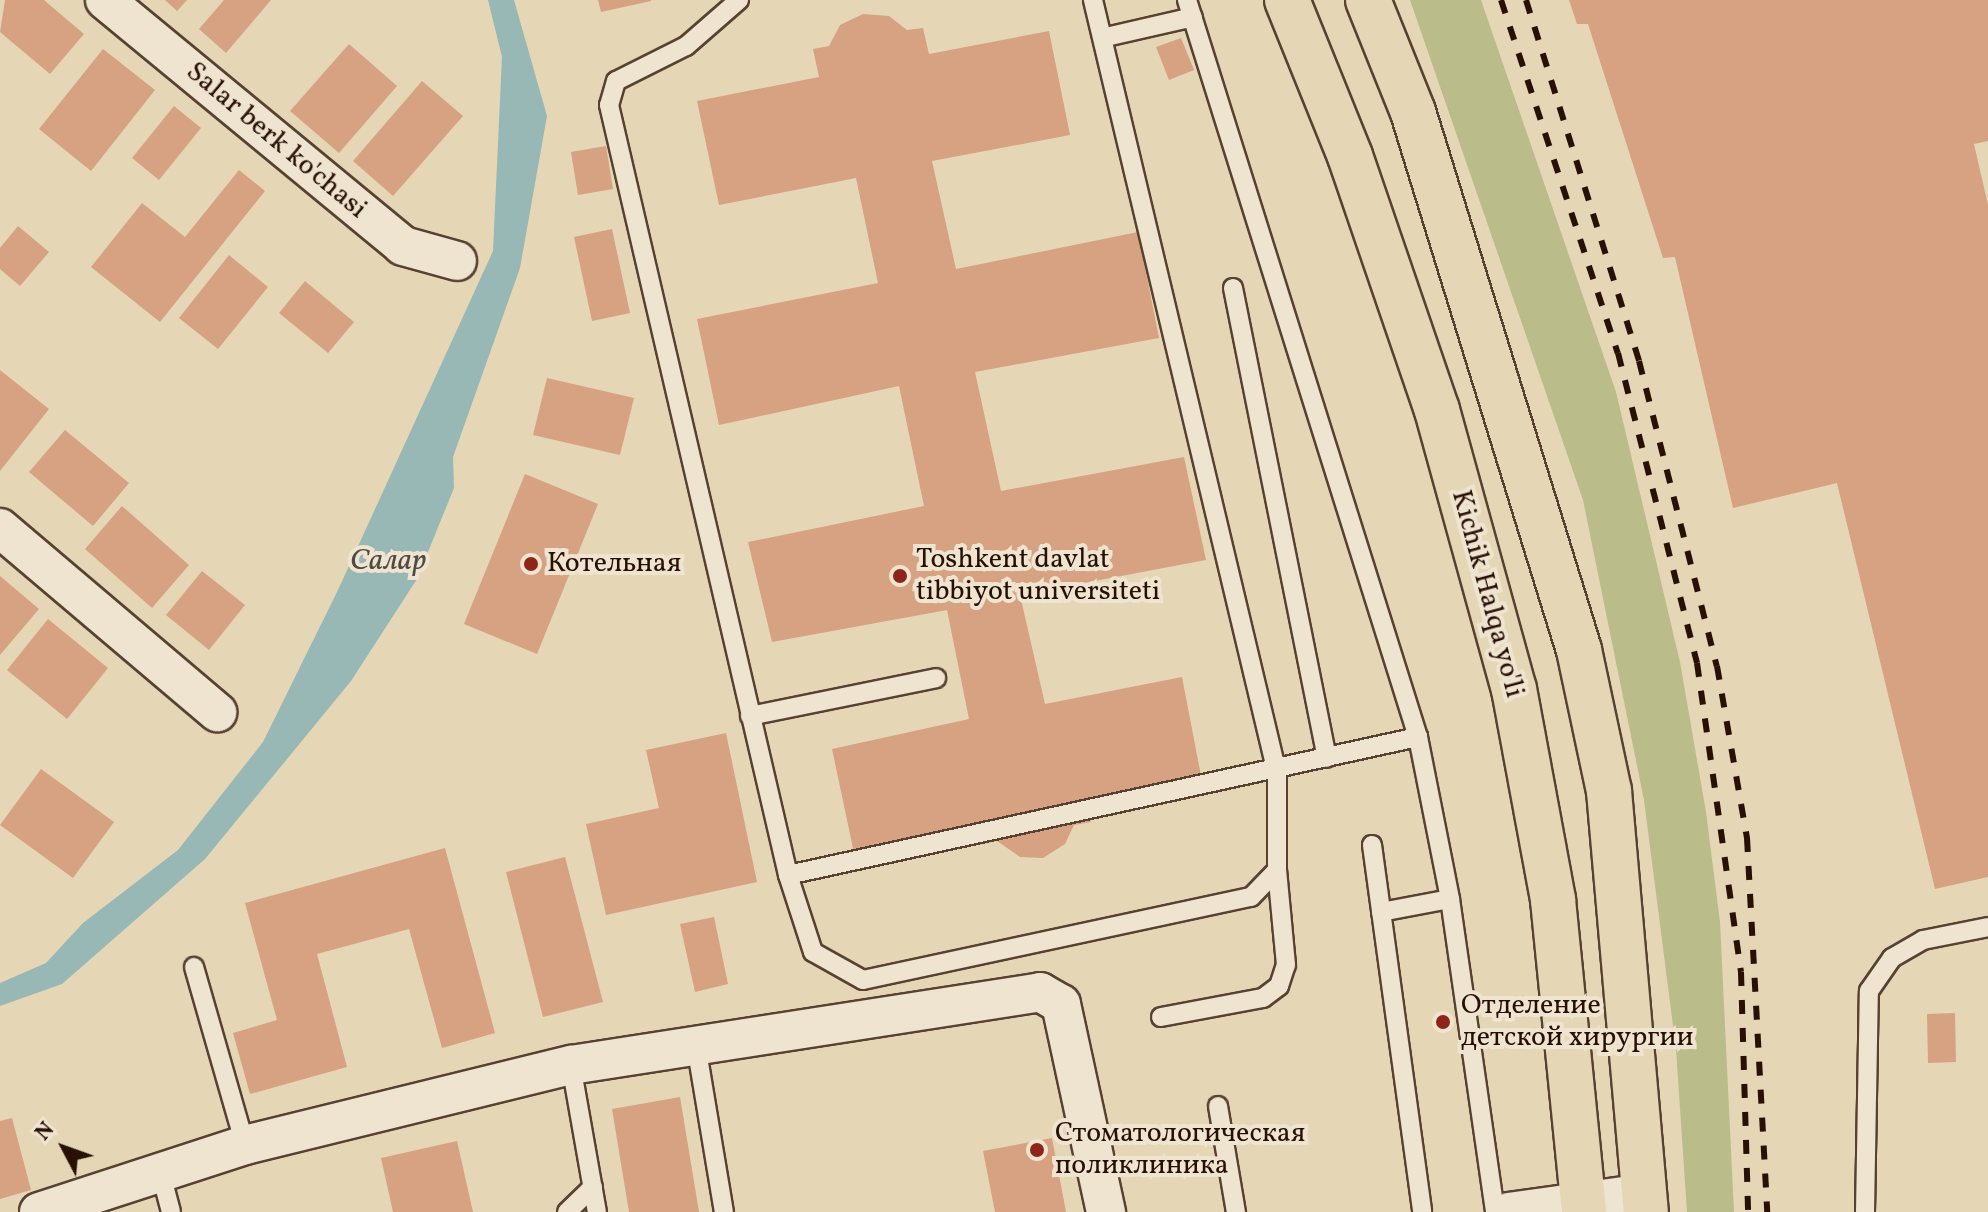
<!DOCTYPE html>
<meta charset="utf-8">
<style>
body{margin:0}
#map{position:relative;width:1988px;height:1212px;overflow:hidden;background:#e5d6b5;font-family:Vollkorn,serif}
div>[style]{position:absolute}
.green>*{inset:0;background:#babc8a}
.water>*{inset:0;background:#97b8b4}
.building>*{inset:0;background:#d6a281}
.roads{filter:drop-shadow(2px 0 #574232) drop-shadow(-2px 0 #574232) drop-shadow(0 2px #574232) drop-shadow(0 -2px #574232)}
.lane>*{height:18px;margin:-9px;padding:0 9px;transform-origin:9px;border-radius:9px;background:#eee4cf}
.street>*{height:38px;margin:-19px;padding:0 19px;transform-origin:19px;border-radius:19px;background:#eee4cf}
.highway>*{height:44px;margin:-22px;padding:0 22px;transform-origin:22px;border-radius:22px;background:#e5d6b5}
.rail>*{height:6px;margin-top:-3px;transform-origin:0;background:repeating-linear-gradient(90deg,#281007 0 14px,transparent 0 28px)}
.dots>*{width:22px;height:22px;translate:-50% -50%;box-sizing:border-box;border:4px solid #eee4cf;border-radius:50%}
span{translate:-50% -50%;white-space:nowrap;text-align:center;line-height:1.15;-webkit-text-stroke:8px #eee4cf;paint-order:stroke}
.street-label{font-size:28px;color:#281007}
.poi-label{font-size:28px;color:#281007}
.left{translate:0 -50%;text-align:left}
.water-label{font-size:30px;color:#4f4b44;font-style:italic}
.north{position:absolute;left:24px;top:1108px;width:80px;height:80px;-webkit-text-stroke:6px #eee4cf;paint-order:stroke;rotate:311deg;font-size:22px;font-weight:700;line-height:32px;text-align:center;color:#281007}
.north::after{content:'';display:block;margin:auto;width:28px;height:36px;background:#281007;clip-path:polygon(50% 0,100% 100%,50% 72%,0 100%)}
</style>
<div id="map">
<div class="green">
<i style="clip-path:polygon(1410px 0,1481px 0,1616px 392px,1680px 662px,1706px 812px,1720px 922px,1734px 1212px,1687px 1212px,1676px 1049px,1644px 800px,1583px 500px)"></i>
</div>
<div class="water">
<i style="clip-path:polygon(488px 0,514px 0,547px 116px,520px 268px,453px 457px,454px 488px,417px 579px,351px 681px,205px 859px,62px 984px,0 1006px,0 983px,46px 963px,83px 923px,178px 850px,263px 742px,338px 590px,493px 251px,502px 57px)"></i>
</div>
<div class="building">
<i style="clip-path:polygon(5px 0,44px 0,84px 34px,50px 74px,0 32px)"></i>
<i style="clip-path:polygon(165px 0,187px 0,177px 11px)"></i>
<i style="clip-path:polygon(224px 0,271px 0,226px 53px,199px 29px)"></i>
<i style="clip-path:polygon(598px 0,651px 0,651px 1px,601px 12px)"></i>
<i style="clip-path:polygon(1569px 0,1988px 0,1988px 141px,1974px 144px,1988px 205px,1988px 877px,1935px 889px,1837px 483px,1733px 508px,1675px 257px,1663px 258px,1588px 24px,1577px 24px)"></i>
<i style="clip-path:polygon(863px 14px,889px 16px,907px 30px,923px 28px,929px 54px,1049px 31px,1070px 135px,932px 161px,956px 269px,1138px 232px,1159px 338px,975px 372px,1001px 491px,1184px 457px,1206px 560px,1020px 595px,1045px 704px,1182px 677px,1202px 781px,1087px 805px,1091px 822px,1074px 825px,1065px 844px,1043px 858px,1020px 857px,997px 841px,979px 845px,975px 828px,854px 853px,832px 749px,969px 719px,947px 610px,772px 642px,748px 542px,924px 506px,899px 386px,719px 425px,697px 319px,878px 283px,856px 178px,719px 205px,697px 101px,819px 77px,813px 49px,829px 46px,840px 25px)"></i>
<i style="clip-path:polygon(1181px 38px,1194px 70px,1169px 80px,1156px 47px)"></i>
<i style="clip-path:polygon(349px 44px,397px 86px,339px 153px,290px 111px)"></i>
<i style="clip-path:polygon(103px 49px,155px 90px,91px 171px,39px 129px)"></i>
<i style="clip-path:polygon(422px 81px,463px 116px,393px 196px,353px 161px)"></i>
<i style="clip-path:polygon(174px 106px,201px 128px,159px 180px,132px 158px)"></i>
<i style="clip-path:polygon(606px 146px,613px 189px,578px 195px,571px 152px)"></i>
<i style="clip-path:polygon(239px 170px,265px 191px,160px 322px,91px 267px,142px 203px,185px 237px)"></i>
<i style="clip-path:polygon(18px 226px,49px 252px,20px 286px,0 269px,0 248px)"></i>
<i style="clip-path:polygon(612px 229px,630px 313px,592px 321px,574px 237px)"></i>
<i style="clip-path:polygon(229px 255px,268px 287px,218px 349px,179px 318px)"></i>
<i style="clip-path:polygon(305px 281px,354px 322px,328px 353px,279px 313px)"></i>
<i style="clip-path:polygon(0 370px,49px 409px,0 471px)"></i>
<i style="clip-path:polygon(547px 378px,634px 398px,620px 455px,533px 435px)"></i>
<i style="clip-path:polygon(65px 430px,129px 483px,93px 526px,29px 472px)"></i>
<i style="clip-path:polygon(525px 474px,598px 504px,537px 654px,464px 624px)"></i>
<i style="clip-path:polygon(122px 506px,189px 565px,152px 608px,85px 549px)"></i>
<i style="clip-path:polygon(202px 571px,245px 605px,209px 650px,166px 615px)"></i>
<i style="clip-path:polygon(0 576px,39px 609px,0 655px)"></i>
<i style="clip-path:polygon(48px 619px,108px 668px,67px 719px,7px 670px)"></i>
<i style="clip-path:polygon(726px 733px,757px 882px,606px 915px,586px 824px,659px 808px,646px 750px)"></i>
<i style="clip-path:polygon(41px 769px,114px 822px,73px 878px,0 825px)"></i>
<i style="clip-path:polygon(445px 848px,495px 1033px,442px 1048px,409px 929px,317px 954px,347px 1067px,250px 1094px,233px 1033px,277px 1020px,245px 903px)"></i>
<i style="clip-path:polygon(565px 857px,603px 1002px,543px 1017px,506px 872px)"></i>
<i style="clip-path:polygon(714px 917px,728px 984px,695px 992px,680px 924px)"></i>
<i style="clip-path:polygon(1955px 1013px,1956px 1062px,1928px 1063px,1927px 1014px)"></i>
<i style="clip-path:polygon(680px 1097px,699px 1212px,629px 1212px,612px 1109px)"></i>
<i style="clip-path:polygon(12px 1118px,31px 1190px,0 1199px,0 1121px)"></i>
<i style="clip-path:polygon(1052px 1138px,1066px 1212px,995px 1212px,983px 1151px)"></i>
<i style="clip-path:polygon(457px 1141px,473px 1212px,393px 1212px,381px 1158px)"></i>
</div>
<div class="roads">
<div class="lane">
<i style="left:739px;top:0;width:70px;rotate:139deg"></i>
<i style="left:686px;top:46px;width:78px;rotate:153.4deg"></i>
<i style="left:616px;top:81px;width:25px;rotate:106deg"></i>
<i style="left:609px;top:105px;width:791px;rotate:76.91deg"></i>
<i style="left:788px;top:875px;width:81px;rotate:72deg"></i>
<i style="left:813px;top:952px;width:57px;rotate:29.2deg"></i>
<i style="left:863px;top:980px;width:397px;rotate:-12.1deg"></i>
<i style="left:1251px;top:897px;width:37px;rotate:-46deg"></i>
<i style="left:1277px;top:870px;width:97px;rotate:-90deg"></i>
<i style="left:1277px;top:773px;width:795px;rotate:-103.39deg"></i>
<i style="left:1187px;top:0;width:772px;rotate:72.6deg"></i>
<i style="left:1418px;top:737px;width:165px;rotate:78.8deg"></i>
<i style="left:1450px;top:899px;width:316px;rotate:81.8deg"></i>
<i style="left:1106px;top:37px;width:89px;rotate:-12.9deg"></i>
<i style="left:1233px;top:288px;width:479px;rotate:78.7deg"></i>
<i style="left:750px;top:716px;width:190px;rotate:-11.5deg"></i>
<i style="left:1372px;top:845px;width:370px;rotate:82.2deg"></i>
<i style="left:788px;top:875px;width:645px;rotate:-12.36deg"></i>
<i style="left:1381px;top:912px;width:70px;rotate:-10.7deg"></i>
<i style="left:194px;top:967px;width:185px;rotate:74deg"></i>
<i style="left:1161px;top:1017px;width:104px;rotate:-10.6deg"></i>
<i style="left:1263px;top:998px;width:20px;rotate:-37deg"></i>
<i style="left:1279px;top:986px;width:22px;rotate:-72deg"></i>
<i style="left:1286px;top:965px;width:95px;rotate:-95.4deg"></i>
<i style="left:697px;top:1051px;width:163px;rotate:80.5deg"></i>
<i style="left:571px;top:1065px;width:149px;rotate:80deg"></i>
<i style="left:1218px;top:1106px;width:108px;rotate:80.4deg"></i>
<i style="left:160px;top:1170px;width:43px;rotate:75.3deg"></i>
<i style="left:567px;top:1212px;width:36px;rotate:-44deg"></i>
<i style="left:1865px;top:1212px;width:221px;rotate:-89deg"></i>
<i style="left:1869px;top:991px;width:40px;rotate:-55.1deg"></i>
<i style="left:1892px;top:958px;width:36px;rotate:-30deg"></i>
<i style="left:1923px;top:940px;width:66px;rotate:-11.3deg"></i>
</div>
<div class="street">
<i style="left:105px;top:0;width:386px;rotate:39.5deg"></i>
<i style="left:403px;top:246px;width:56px;rotate:15.5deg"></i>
<i style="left:0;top:528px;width:285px;rotate:40.3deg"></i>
<i style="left:39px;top:1212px;width:217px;rotate:-18deg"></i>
<i style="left:245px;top:1145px;width:336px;rotate:-13.8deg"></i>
<i style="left:571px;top:1065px;width:475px;rotate:-8.8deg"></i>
<i style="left:1040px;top:992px;width:24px;rotate:30deg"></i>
<i style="left:1061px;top:1004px;width:213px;rotate:77.8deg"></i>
<i style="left:1509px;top:1212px;width:138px;rotate:-7.9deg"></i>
</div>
<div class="highway">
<i style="left:1287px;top:0;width:168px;rotate:68deg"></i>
<i style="left:1350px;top:156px;width:268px;rotate:71.1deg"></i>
<i style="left:1437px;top:410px;width:289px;rotate:74.6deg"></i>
<i style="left:1514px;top:689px;width:215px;rotate:79.5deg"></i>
<i style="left:1553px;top:900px;width:314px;rotate:84.3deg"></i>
<i style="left:1368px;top:0;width:121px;rotate:68.1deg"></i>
<i style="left:1413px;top:112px;width:563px;rotate:72.85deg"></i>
<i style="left:1579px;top:650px;width:144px;rotate:78deg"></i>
<i style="left:1609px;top:791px;width:423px;rotate:85deg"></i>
</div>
</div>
<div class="rail">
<i style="left:1501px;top:0;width:372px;rotate:71.7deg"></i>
<i style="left:1618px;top:353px;width:320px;rotate:75.7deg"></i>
<i style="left:1697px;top:663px;width:312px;rotate:81.9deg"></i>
<i style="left:1741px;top:972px;width:240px;rotate:88.3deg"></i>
<i style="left:1526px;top:0;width:378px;rotate:72.6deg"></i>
<i style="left:1639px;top:361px;width:315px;rotate:75.7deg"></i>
<i style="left:1717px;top:666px;width:175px;rotate:80.1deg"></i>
<i style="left:1747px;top:838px;width:375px;rotate:86.9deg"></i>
</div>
<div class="dots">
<i style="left:531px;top:564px;background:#8f2418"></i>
<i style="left:900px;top:576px;background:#8f2418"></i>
<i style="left:1443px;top:1022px;background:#8f2418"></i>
<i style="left:1037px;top:1150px;background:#8f2418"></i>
</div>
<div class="street-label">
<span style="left:276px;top:141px;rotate:40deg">Salar berk ko'chasi</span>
<span style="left:1487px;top:594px;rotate:75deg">Kichik Halqa yo'li</span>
</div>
<div class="poi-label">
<span class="left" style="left:916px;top:576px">Toshkent davlat<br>tibbiyot universiteti</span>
<span class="left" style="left:547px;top:564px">Котельная</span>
<span class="left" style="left:1461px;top:1022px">Отделение<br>детской хирургии</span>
<span class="left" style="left:1055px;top:1150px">Стоматологическая<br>поликлиника</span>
</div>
<div class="water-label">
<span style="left:388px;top:561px">Салар</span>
</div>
<div class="north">N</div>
</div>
